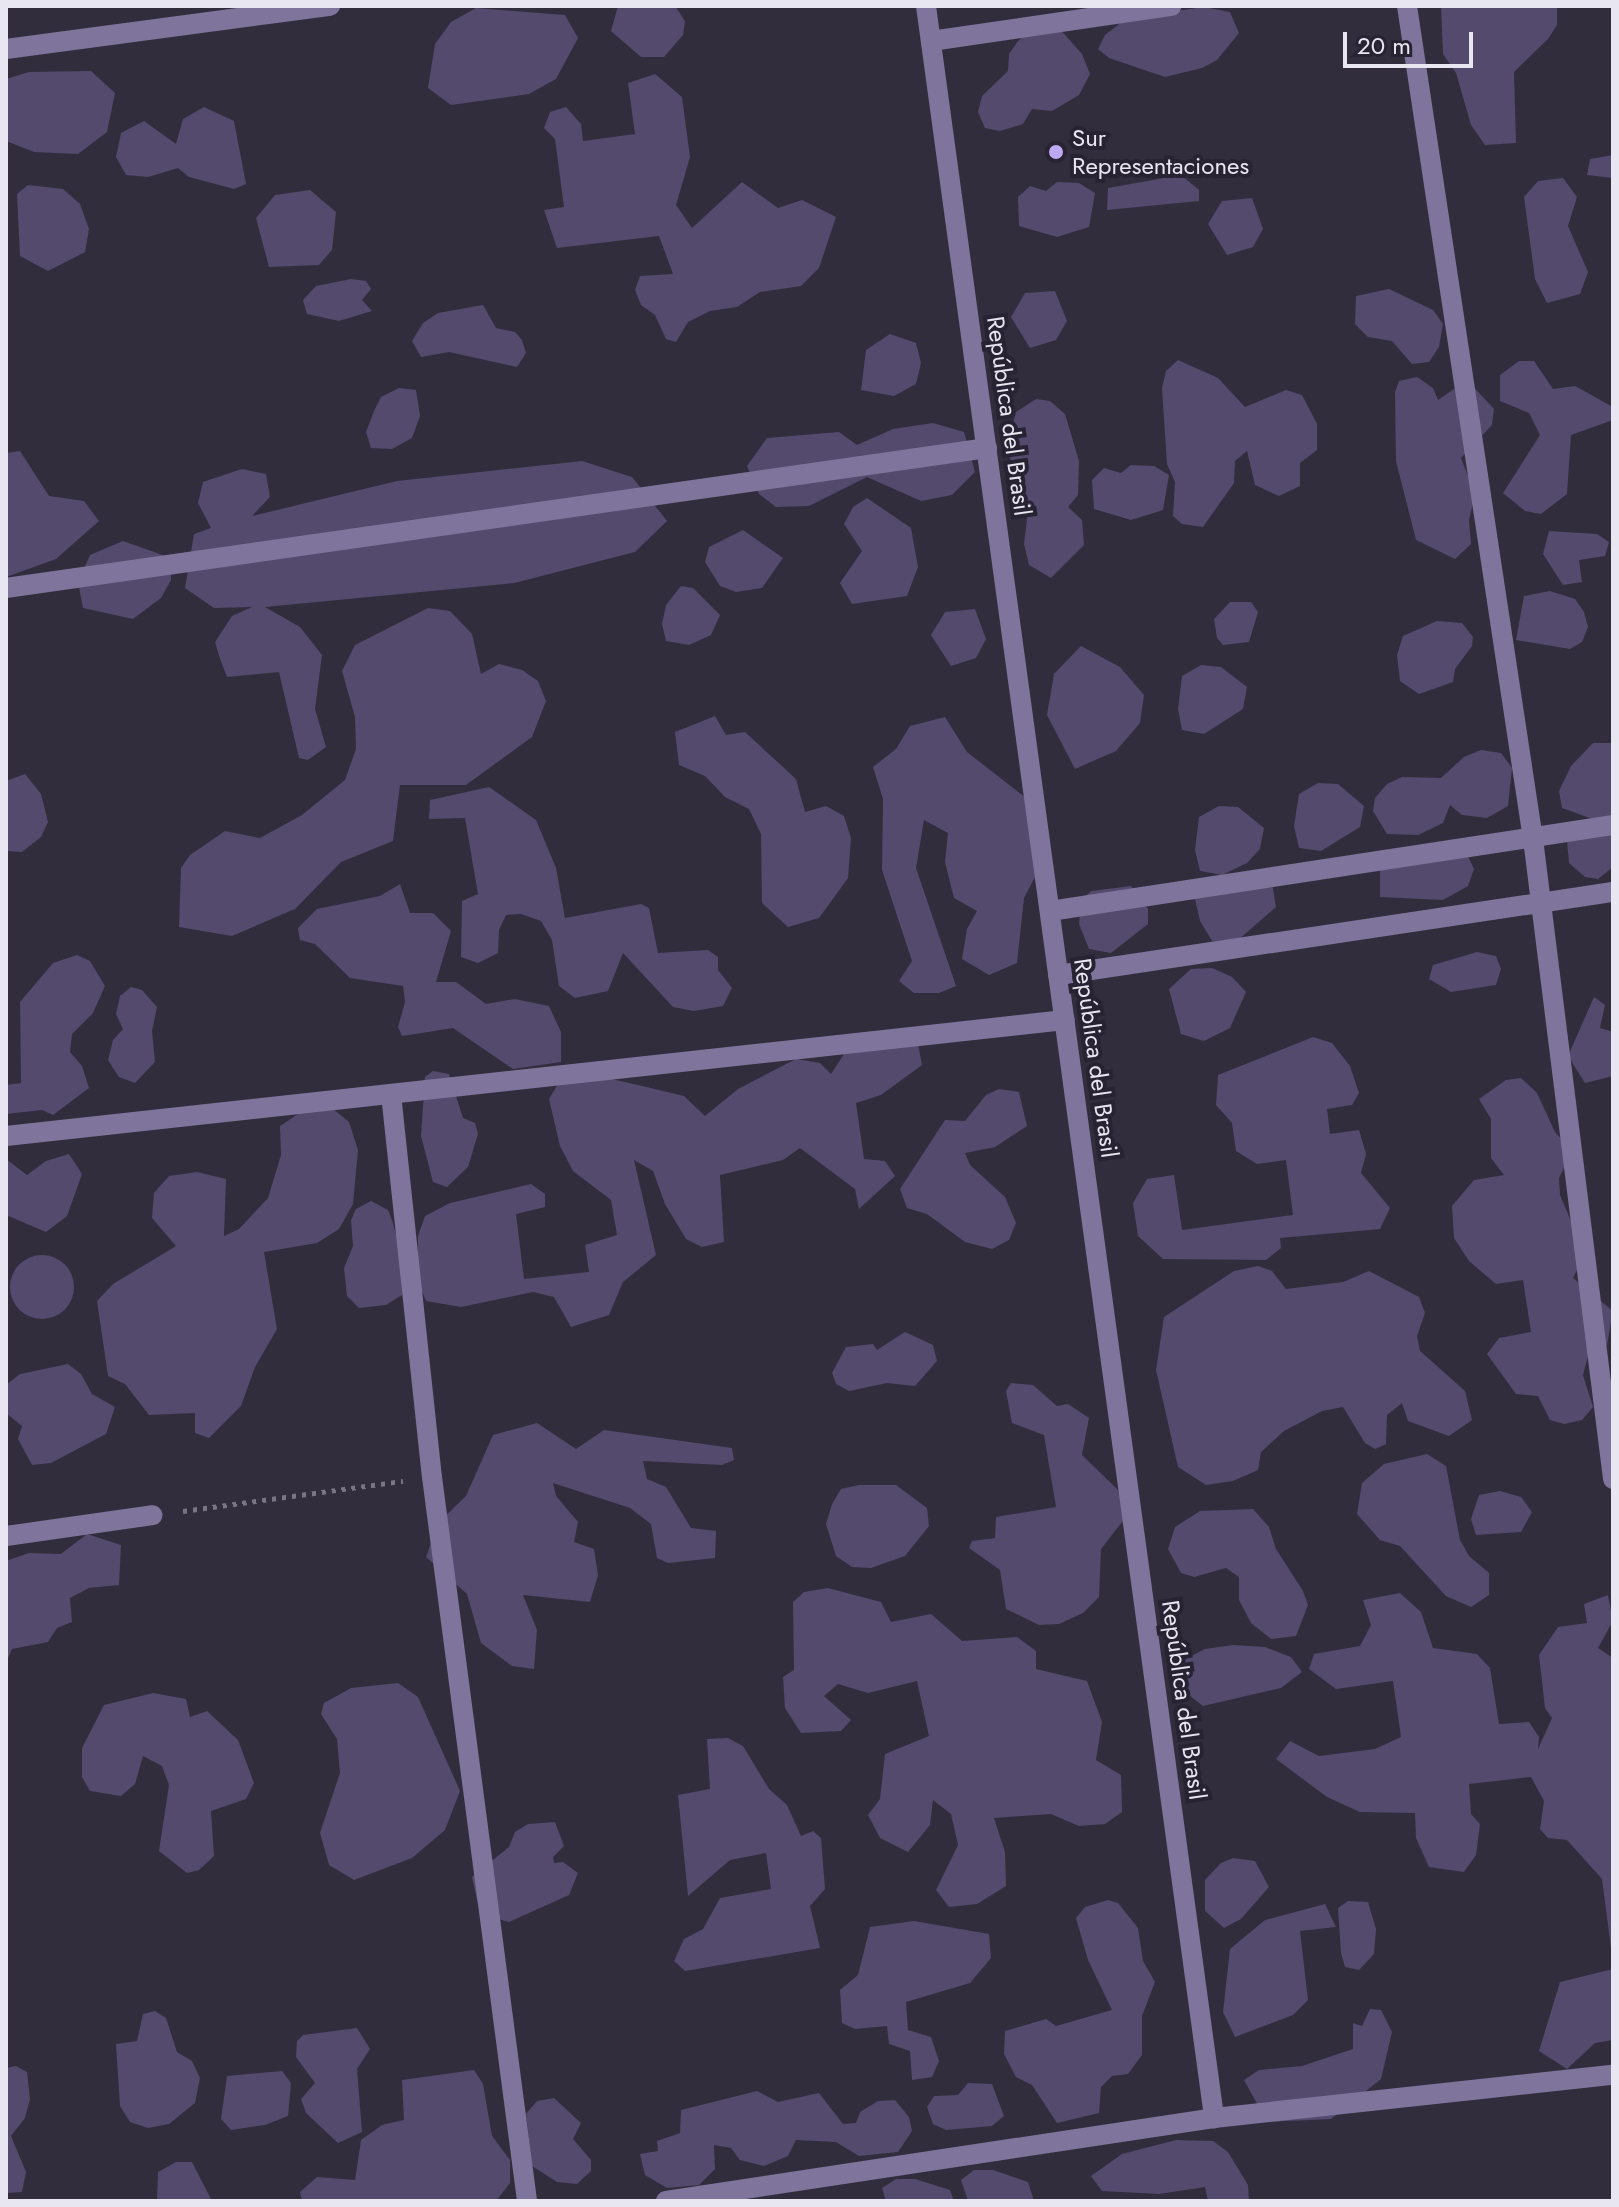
<!DOCTYPE html>
<meta charset="utf-8">
<style>
body{margin:0}
#map{position:relative;width:1619px;height:2207px;overflow:hidden;background:#312d3d;font-family:Jost,sans-serif}
div>[style]{position:absolute}
.green>*{inset:0;background:#534a6d}
.round{border-radius:50%}
.path>*{height:5px;margin-top:-2.5px;transform-origin:0;background:repeating-linear-gradient(90deg,#797683 0 4px,transparent 0 10px)}
.minor>*{height:20px;margin:-10px;padding:0 10px;transform-origin:10px;border-radius:10px;background:#7f759c}
.dots>*{width:22px;height:22px;translate:-50% -50%;box-sizing:border-box;border:4px solid #272333;border-radius:50%}
span{translate:-50% -50%;white-space:nowrap;text-align:center;line-height:1.15;-webkit-text-stroke:8px #272333;paint-order:stroke}
.poi-label{font-size:24px;color:#e8e6f0}
.left{translate:0 -50%;text-align:left}
.street-label{font-size:24px;color:#e8e6f0}
.frame{position:absolute;inset:0;border:8px solid #e8e6f0;pointer-events:none}
.scale{position:absolute;left:1343px;top:32px;width:130px;height:36px;box-sizing:border-box;border:4px solid #e8e6f0;border-top:0;padding-left:10px;font-size:24px;line-height:28px;white-space:nowrap;color:#e8e6f0;-webkit-text-stroke:6px #272333;paint-order:stroke}
</style>
<div id="map">
<div class="green">
<i style="clip-path:polygon(618px 6px,675px 6px,685px 21px,683px 35px,664px 57px,641px 57px,611px 31px)"></i>
<i style="clip-path:polygon(1441px 6px,1557px 6px,1557px 25px,1548px 39px,1514px 72px,1516px 143px,1485px 145px,1471px 125px,1456px 73px,1443px 54px)"></i>
<i style="clip-path:polygon(1204px 7px,1230px 12px,1239px 33px,1217px 60px,1202px 68px,1165px 77px,1109px 58px,1098px 49px,1105px 35px,1127px 18px)"></i>
<i style="clip-path:polygon(476px 8px,565px 15px,578px 38px,556px 79px,529px 94px,451px 105px,428px 88px,435px 44px,451px 22px)"></i>
<i style="clip-path:polygon(1059px 28px,1082px 54px,1090px 74px,1079px 95px,1052px 111px,1032px 109px,1023px 124px,1000px 131px,985px 128px,978px 112px,982px 96px,1008px 71px,1009px 54px,1018px 41px,1026px 34px)"></i>
<i style="clip-path:polygon(91px 71px,115px 93px,107px 132px,78px 154px,34px 152px,6px 141px,6px 79px,29px 72px)"></i>
<i style="clip-path:polygon(655px 74px,682px 97px,690px 157px,676px 205px,692px 228px,742px 182px,778px 208px,802px 200px,836px 217px,819px 268px,801px 286px,760px 292px,737px 307px,710px 311px,688px 322px,676px 342px,666px 339px,655px 315px,641px 305px,635px 290px,640px 276px,673px 274px,659px 236px,557px 248px,544px 210px,564px 207px,555px 139px,544px 128px,550px 112px,566px 107px,581px 124px,583px 141px,635px 134px,628px 83px)"></i>
<i style="clip-path:polygon(204px 107px,234px 121px,246px 184px,234px 189px,189px 177px,178px 168px,148px 177px,126px 175px,116px 157px,121px 133px,144px 121px,176px 144px,183px 119px)"></i>
<i style="clip-path:polygon(1613px 155px,1613px 178px,1587px 175px,1590px 159px)"></i>
<i style="clip-path:polygon(1181px 175px,1199px 190px,1199px 201px,1107px 210px,1108px 188px)"></i>
<i style="clip-path:polygon(1563px 178px,1577px 197px,1568px 226px,1588px 272px,1580px 294px,1547px 303px,1535px 279px,1524px 197px,1538px 181px)"></i>
<i style="clip-path:polygon(1057px 182px,1079px 183px,1095px 193px,1089px 227px,1057px 237px,1019px 226px,1018px 197px,1030px 186px,1046px 191px)"></i>
<i style="clip-path:polygon(28px 185px,63px 189px,80px 204px,89px 229px,85px 252px,48px 271px,20px 256px,17px 194px)"></i>
<i style="clip-path:polygon(310px 190px,336px 212px,332px 250px,319px 265px,269px 267px,256px 218px,275px 195px)"></i>
<i style="clip-path:polygon(1252px 198px,1263px 229px,1253px 247px,1227px 255px,1208px 224px,1222px 201px)"></i>
<i style="clip-path:polygon(351px 279px,366px 281px,371px 289px,362px 300px,372px 311px,339px 321px,307px 314px,303px 300px,316px 286px)"></i>
<i style="clip-path:polygon(1389px 289px,1433px 310px,1443px 324px,1439px 347px,1429px 362px,1412px 364px,1392px 341px,1368px 337px,1355px 324px,1356px 296px)"></i>
<i style="clip-path:polygon(1055px 291px,1067px 321px,1056px 340px,1030px 348px,1011px 317px,1025px 293px)"></i>
<i style="clip-path:polygon(483px 305px,496px 328px,515px 332px,522px 340px,526px 353px,517px 367px,449px 352px,421px 357px,412px 341px,423px 323px,438px 313px)"></i>
<i style="clip-path:polygon(890px 334px,916px 343px,921px 363px,916px 384px,894px 396px,861px 390px,866px 350px)"></i>
<i style="clip-path:polygon(1178px 360px,1218px 378px,1245px 407px,1286px 390px,1302px 395px,1317px 424px,1317px 450px,1300px 463px,1300px 486px,1279px 496px,1255px 485px,1247px 451px,1235px 461px,1234px 483px,1203px 527px,1182px 524px,1173px 516px,1175px 482px,1167px 464px,1162px 388px,1166px 371px)"></i>
<i style="clip-path:polygon(1519px 361px,1534px 361px,1553px 389px,1575px 386px,1613px 407px,1613px 420px,1571px 435px,1567px 494px,1541px 514px,1525px 511px,1503px 493px,1540px 435px,1529px 413px,1500px 401px,1500px 375px)"></i>
<i style="clip-path:polygon(1417px 377px,1433px 388px,1438px 400px,1467px 380px,1494px 409px,1492px 425px,1461px 458px,1475px 494px,1469px 520px,1471px 544px,1455px 559px,1416px 540px,1396px 461px,1395px 392px,1399px 381px)"></i>
<i style="clip-path:polygon(399px 388px,416px 390px,420px 416px,412px 438px,392px 449px,371px 448px,366px 432px,374px 411px,381px 397px)"></i>
<i style="clip-path:polygon(1036px 399px,1050px 401px,1065px 414px,1079px 461px,1078px 495px,1068px 507px,1082px 520px,1084px 545px,1051px 578px,1029px 565px,1024px 544px,1028px 511px,1007px 449px,1016px 412px)"></i>
<i style="clip-path:polygon(933px 423px,964px 432px,975px 472px,952px 495px,921px 501px,867px 477px,809px 506px,776px 507px,759px 494px,747px 466px,767px 438px,839px 432px,857px 445px,893px 429px)"></i>
<i style="clip-path:polygon(20px 451px,49px 496px,84px 501px,99px 521px,56px 559px,6px 577px,6px 453px)"></i>
<i style="clip-path:polygon(582px 461px,632px 477px,667px 521px,635px 552px,514px 583px,265px 607px,300px 627px,322px 655px,315px 709px,326px 747px,308px 760px,299px 758px,279px 672px,227px 677px,220px 659px,215px 642px,232px 616px,252px 607px,214px 608px,185px 588px,194px 534px,211px 528px,198px 503px,203px 482px,242px 469px,266px 474px,270px 497px,252px 516px,397px 481px)"></i>
<i style="clip-path:polygon(1131px 465px,1154px 466px,1169px 475px,1163px 510px,1131px 520px,1094px 509px,1092px 480px,1104px 468px,1121px 473px)"></i>
<i style="clip-path:polygon(867px 498px,911px 528px,918px 567px,907px 596px,852px 604px,840px 583px,862px 551px,844px 524px,853px 507px)"></i>
<i style="clip-path:polygon(743px 530px,783px 558px,762px 588px,736px 592px,720px 586px,705px 562px,709px 547px)"></i>
<i style="clip-path:polygon(1549px 531px,1597px 534px,1609px 542px,1605px 556px,1579px 560px,1582px 582px,1563px 585px,1543px 554px)"></i>
<i style="clip-path:polygon(123px 541px,171px 558px,171px 580px,161px 598px,133px 619px,83px 608px,78px 582px,90px 555px)"></i>
<i style="clip-path:polygon(681px 586px,693px 588px,720px 615px,711px 635px,689px 645px,666px 641px,662px 624px,666px 605px)"></i>
<i style="clip-path:polygon(1550px 591px,1575px 599px,1584px 612px,1588px 627px,1582px 642px,1570px 649px,1516px 640px,1524px 596px)"></i>
<i style="clip-path:polygon(1230px 602px,1251px 602px,1258px 612px,1249px 642px,1223px 645px,1217px 638px,1214px 619px)"></i>
<i style="clip-path:polygon(428px 608px,450px 611px,472px 634px,481px 674px,499px 664px,522px 670px,538px 681px,546px 701px,532px 737px,466px 785px,400px 785px,393px 841px,341px 862px,295px 909px,232px 936px,179px 927px,181px 868px,190px 855px,225px 831px,260px 838px,302px 815px,345px 780px,356px 749px,355px 717px,342px 671px,355px 645px)"></i>
<i style="clip-path:polygon(975px 609px,986px 639px,976px 658px,951px 666px,931px 635px,945px 612px)"></i>
<i style="clip-path:polygon(1437px 621px,1462px 623px,1473px 637px,1472px 646px,1455px 669px,1453px 682px,1419px 694px,1400px 681px,1397px 655px,1403px 636px)"></i>
<i style="clip-path:polygon(1081px 646px,1120px 667px,1144px 695px,1140px 723px,1116px 751px,1075px 769px,1047px 715px,1054px 674px)"></i>
<i style="clip-path:polygon(1201px 665px,1221px 667px,1247px 687px,1243px 709px,1204px 734px,1182px 730px,1178px 709px,1182px 676px)"></i>
<i style="clip-path:polygon(715px 716px,726px 735px,745px 732px,796px 779px,805px 812px,826px 806px,844px 816px,851px 838px,848px 878px,819px 918px,788px 927px,762px 903px,761px 834px,749px 809px,725px 797px,705px 776px,679px 765px,675px 732px)"></i>
<i style="clip-path:polygon(945px 717px,967px 752px,1035px 805px,1044px 860px,1024px 898px,1017px 963px,989px 975px,962px 959px,967px 929px,977px 911px,954px 898px,945px 862px,948px 833px,924px 820px,916px 868px,956px 986px,939px 993px,914px 993px,899px 981px,912px 961px,882px 870px,883px 799px,873px 767px,896px 749px,910px 726px)"></i>
<i style="clip-path:polygon(1593px 743px,1613px 743px,1613px 867px,1598px 879px,1585px 877px,1569px 863px,1567px 841px,1601px 822px,1562px 808px,1559px 791px,1571px 766px)"></i>
<i style="clip-path:polygon(1481px 750px,1501px 753px,1512px 768px,1508px 806px,1487px 818px,1462px 815px,1450px 805px,1443px 823px,1418px 835px,1387px 834px,1373px 811px,1375px 798px,1387px 784px,1402px 777px,1441px 778px,1464px 757px)"></i>
<i style="clip-path:polygon(25px 774px,41px 794px,48px 822px,41px 837px,22px 852px,6px 851px,6px 781px)"></i>
<i style="clip-path:polygon(1318px 783px,1338px 784px,1364px 806px,1360px 827px,1321px 851px,1299px 848px,1294px 826px,1299px 794px)"></i>
<i style="clip-path:polygon(489px 787px,536px 820px,556px 868px,565px 918px,641px 904px,649px 908px,658px 953px,708px 950px,718px 957px,718px 970px,732px 988px,723px 1006px,694px 1011px,673px 1007px,623px 953px,608px 991px,575px 998px,559px 986px,552px 940px,541px 921px,521px 914px,506px 915px,499px 930px,498px 953px,478px 963px,461px 957px,462px 901px,478px 894px,465px 818px,429px 819px,430px 800px)"></i>
<i style="clip-path:polygon(1219px 806px,1238px 807px,1264px 828px,1260px 849px,1247px 863px,1222px 875px,1200px 871px,1195px 850px,1199px 817px)"></i>
<i style="clip-path:polygon(1465px 850px,1474px 869px,1468px 886px,1443px 900px,1380px 897px,1380px 862px)"></i>
<i style="clip-path:polygon(1272px 883px,1276px 907px,1238px 940px,1212px 941px,1200px 921px,1195px 899px)"></i>
<i style="clip-path:polygon(400px 884px,410px 913px,433px 913px,451px 931px,436px 982px,456px 982px,486px 1004px,515px 999px,549px 1006px,561px 1032px,561px 1062px,513px 1069px,453px 1028px,402px 1036px,398px 1027px,405px 1002px,403px 986px,350px 978px,315px 944px,300px 940px,298px 928px,317px 909px,380px 896px)"></i>
<i style="clip-path:polygon(1131px 886px,1148px 909px,1148px 924px,1111px 953px,1089px 949px,1079px 924px,1081px 901px,1091px 891px)"></i>
<i style="clip-path:polygon(1477px 952px,1496px 956px,1501px 969px,1496px 985px,1451px 992px,1429px 979px,1433px 965px)"></i>
<i style="clip-path:polygon(77px 955px,90px 961px,105px 986px,93px 1013px,72px 1034px,70px 1052px,82px 1066px,89px 1088px,53px 1115px,42px 1110px,6px 1114px,6px 1085px,21px 1083px,20px 1002px,53px 963px)"></i>
<i style="clip-path:polygon(1212px 968px,1232px 977px,1246px 992px,1230px 1028px,1204px 1041px,1181px 1034px,1169px 989px,1191px 969px)"></i>
<i style="clip-path:polygon(131px 987px,142px 990px,157px 1007px,152px 1031px,155px 1062px,135px 1083px,119px 1077px,108px 1060px,113px 1040px,123px 1029px,116px 1014px,120px 996px)"></i>
<i style="clip-path:polygon(1594px 997px,1605px 1005px,1600px 1028px,1613px 1032px,1613px 1076px,1585px 1083px,1568px 1056px)"></i>
<i style="clip-path:polygon(1313px 1037px,1332px 1043px,1350px 1066px,1359px 1093px,1352px 1105px,1327px 1109px,1330px 1134px,1359px 1130px,1366px 1154px,1361px 1173px,1390px 1208px,1380px 1229px,1280px 1238px,1281px 1248px,1266px 1260px,1163px 1259px,1138px 1236px,1133px 1203px,1147px 1179px,1174px 1175px,1182px 1230px,1293px 1215px,1286px 1160px,1257px 1164px,1236px 1151px,1232px 1123px,1216px 1105px,1218px 1075px)"></i>
<i style="clip-path:polygon(918px 1044px,922px 1065px,881px 1095px,856px 1103px,864px 1159px,885px 1161px,895px 1176px,859px 1209px,855px 1189px,800px 1148px,783px 1160px,720px 1175px,724px 1242px,702px 1247px,686px 1239px,665px 1204px,653px 1171px,634px 1160px,656px 1255px,623px 1282px,609px 1315px,571px 1327px,554px 1297px,533px 1292px,461px 1307px,426px 1301px,418px 1281px,418px 1236px,425px 1216px,450px 1203px,531px 1184px,545px 1194px,545px 1207px,516px 1214px,524px 1279px,589px 1272px,585px 1245px,617px 1235px,611px 1200px,573px 1171px,560px 1146px,549px 1099px,558px 1084px,607px 1078px,638px 1085px,684px 1096px,705px 1116px,738px 1089px,796px 1059px,820px 1063px,831px 1074px,844px 1054px)"></i>
<i style="clip-path:polygon(433px 1071px,449px 1074px,463px 1118px,475px 1123px,478px 1134px,468px 1167px,447px 1187px,433px 1182px,421px 1136px,425px 1077px)"></i>
<i style="clip-path:polygon(1521px 1078px,1537px 1093px,1555px 1132px,1572px 1151px,1559px 1178px,1560px 1195px,1585px 1254px,1573px 1278px,1613px 1311px,1607px 1345px,1588px 1356px,1583px 1375px,1593px 1407px,1582px 1420px,1564px 1424px,1550px 1420px,1538px 1396px,1516px 1394px,1487px 1354px,1499px 1338px,1531px 1332px,1523px 1280px,1496px 1284px,1469px 1261px,1454px 1238px,1452px 1206px,1474px 1180px,1504px 1175px,1491px 1158px,1491px 1119px,1479px 1099px,1506px 1080px)"></i>
<i style="clip-path:polygon(999px 1089px,1019px 1092px,1027px 1126px,995px 1147px,965px 1153px,970px 1165px,1005px 1197px,1016px 1223px,1009px 1240px,992px 1249px,965px 1242px,927px 1214px,907px 1208px,900px 1189px,945px 1120px,965px 1121px,986px 1095px)"></i>
<i style="clip-path:polygon(307px 1108px,333px 1109px,349px 1122px,358px 1150px,353px 1204px,339px 1229px,317px 1243px,264px 1252px,277px 1329px,255px 1367px,241px 1406px,209px 1438px,195px 1433px,195px 1413px,149px 1415px,125px 1384px,108px 1376px,97px 1301px,113px 1284px,176px 1246px,152px 1218px,154px 1193px,169px 1176px,197px 1172px,226px 1179px,224px 1236px,239px 1229px,268px 1198px,281px 1155px,280px 1126px)"></i>
<i style="clip-path:polygon(69px 1154px,82px 1174px,67px 1216px,46px 1232px,6px 1215px,6px 1159px,27px 1175px,46px 1161px)"></i>
<i style="clip-path:polygon(371px 1201px,388px 1210px,392px 1220px,401px 1253px,402px 1295px,386px 1305px,359px 1308px,347px 1296px,344px 1268px,353px 1246px,351px 1220px,356px 1209px)"></i>
<i class="round" style="left:10px;top:1255px;width:64px;height:64px"></i>
<i style="clip-path:polygon(1258px 1266px,1272px 1271px,1286px 1289px,1343px 1282px,1369px 1271px,1419px 1297px,1425px 1313px,1417px 1336px,1420px 1351px,1465px 1391px,1472px 1420px,1449px 1436px,1408px 1421px,1402px 1403px,1387px 1415px,1386px 1444px,1375px 1449px,1365px 1443px,1343px 1407px,1322px 1411px,1284px 1431px,1261px 1452px,1258px 1470px,1233px 1481px,1206px 1485px,1178px 1467px,1156px 1370px,1164px 1317px,1234px 1271px)"></i>
<i style="clip-path:polygon(905px 1332px,933px 1345px,937px 1361px,915px 1386px,887px 1383px,849px 1391px,836px 1384px,832px 1373px,846px 1347px,873px 1344px,877px 1350px)"></i>
<i style="clip-path:polygon(68px 1364px,81px 1374px,92px 1394px,115px 1407px,106px 1434px,51px 1463px,32px 1465px,18px 1439px,22px 1426px,6px 1413px,6px 1385px,20px 1374px)"></i>
<i style="clip-path:polygon(1011px 1383px,1033px 1385px,1057px 1406px,1068px 1404px,1089px 1418px,1082px 1455px,1118px 1490px,1126px 1517px,1101px 1549px,1099px 1597px,1083px 1613px,1059px 1624px,1039px 1625px,1006px 1609px,1000px 1570px,969px 1548px,972px 1541px,995px 1538px,996px 1517px,1056px 1507px,1044px 1435px,1012px 1423px,1006px 1391px)"></i>
<i style="clip-path:polygon(537px 1423px,576px 1449px,604px 1430px,732px 1448px,734px 1460px,722px 1465px,643px 1461px,647px 1479px,666px 1487px,691px 1528px,716px 1531px,715px 1558px,668px 1563px,657px 1558px,651px 1524px,630px 1508px,553px 1483px,556px 1496px,578px 1522px,574px 1542px,594px 1549px,598px 1575px,590px 1602px,523px 1595px,537px 1630px,534px 1669px,512px 1666px,481px 1643px,467px 1594px,426px 1557px,438px 1523px,466px 1496px,493px 1435px)"></i>
<i style="clip-path:polygon(1427px 1454px,1446px 1466px,1460px 1540px,1469px 1556px,1489px 1573px,1489px 1595px,1471px 1607px,1446px 1596px,1400px 1546px,1380px 1540px,1357px 1514px,1362px 1483px,1384px 1464px)"></i>
<i style="clip-path:polygon(859px 1485px,896px 1485px,927px 1508px,929px 1526px,905px 1556px,871px 1568px,852px 1567px,836px 1556px,826px 1524px,832px 1504px,841px 1489px)"></i>
<i style="clip-path:polygon(1500px 1491px,1521px 1497px,1532px 1512px,1521px 1532px,1476px 1535px,1471px 1519px,1479px 1495px)"></i>
<i style="clip-path:polygon(1253px 1509px,1269px 1527px,1276px 1549px,1303px 1591px,1308px 1605px,1296px 1636px,1271px 1639px,1251px 1623px,1239px 1600px,1239px 1577px,1226px 1568px,1194px 1577px,1181px 1573px,1168px 1549px,1175px 1527px,1200px 1511px)"></i>
<i style="clip-path:polygon(87px 1534px,121px 1545px,119px 1585px,89px 1588px,70px 1598px,72px 1622px,57px 1628px,48px 1642px,12px 1649px,6px 1663px,6px 1561px,29px 1553px,61px 1554px)"></i>
<i style="clip-path:polygon(828px 1588px,881px 1602px,891px 1622px,931px 1614px,962px 1641px,1017px 1637px,1036px 1651px,1036px 1669px,1087px 1681px,1102px 1722px,1096px 1760px,1121px 1775px,1122px 1812px,1105px 1824px,1079px 1826px,1051px 1814px,994px 1818px,1005px 1852px,1006px 1886px,977px 1904px,949px 1907px,936px 1890px,958px 1845px,951px 1814px,933px 1800px,930px 1825px,908px 1852px,880px 1838px,868px 1815px,880px 1799px,885px 1754px,929px 1736px,917px 1681px,868px 1693px,838px 1684px,824px 1696px,851px 1720px,841px 1731px,801px 1733px,785px 1708px,783px 1677px,794px 1670px,793px 1602px,804px 1592px)"></i>
<i style="clip-path:polygon(1400px 1593px,1421px 1612px,1433px 1648px,1477px 1654px,1490px 1668px,1499px 1724px,1529px 1722px,1539px 1737px,1538px 1749px,1552px 1718px,1545px 1708px,1539px 1655px,1558px 1627px,1587px 1623px,1584px 1604px,1608px 1595px,1613px 1621px,1598px 1648px,1613px 1658px,1613px 1964px,1602px 1879px,1567px 1840px,1548px 1838px,1540px 1829px,1544px 1801px,1531px 1777px,1469px 1784px,1471px 1814px,1480px 1824px,1476px 1855px,1464px 1872px,1429px 1867px,1416px 1838px,1415px 1813px,1360px 1812px,1327px 1797px,1276px 1759px,1290px 1741px,1319px 1756px,1375px 1749px,1401px 1737px,1393px 1681px,1336px 1689px,1309px 1669px,1314px 1654px,1360px 1646px,1371px 1625px,1363px 1600px)"></i>
<i style="clip-path:polygon(1233px 1645px,1265px 1647px,1291px 1657px,1302px 1672px,1281px 1688px,1203px 1706px,1181px 1689px,1180px 1662px,1205px 1649px)"></i>
<i style="clip-path:polygon(398px 1683px,418px 1697px,460px 1791px,445px 1830px,412px 1858px,354px 1880px,329px 1865px,320px 1833px,340px 1773px,337px 1739px,321px 1714px,324px 1703px,351px 1688px)"></i>
<i style="clip-path:polygon(153px 1693px,186px 1699px,190px 1717px,207px 1711px,238px 1740px,254px 1783px,246px 1799px,211px 1811px,214px 1856px,199px 1870px,187px 1873px,159px 1851px,169px 1785px,162px 1766px,143px 1756px,135px 1784px,121px 1796px,90px 1791px,82px 1777px,82px 1748px,104px 1705px)"></i>
<i style="clip-path:polygon(728px 1738px,743px 1746px,769px 1789px,787px 1805px,801px 1836px,813px 1831px,821px 1838px,825px 1889px,810px 1906px,820px 1948px,685px 1971px,674px 1961px,684px 1939px,703px 1929px,720px 1898px,771px 1889px,766px 1853px,730px 1860px,688px 1896px,678px 1795px,710px 1789px,707px 1739px)"></i>
<i style="clip-path:polygon(555px 1822px,564px 1846px,553px 1857px,554px 1863px,563px 1862px,578px 1873px,569px 1895px,509px 1922px,480px 1914px,472px 1877px,509px 1847px,515px 1832px,528px 1824px)"></i>
<i style="clip-path:polygon(1233px 1858px,1255px 1861px,1269px 1887px,1241px 1919px,1224px 1928px,1205px 1911px,1205px 1880px,1221px 1863px)"></i>
<i style="clip-path:polygon(1108px 1900px,1118px 1903px,1138px 1928px,1143px 1961px,1155px 1982px,1142px 2016px,1142px 2055px,1128px 2074px,1112px 2076px,1101px 2087px,1099px 2113px,1057px 2123px,1032px 2085px,1016px 2077px,1004px 2054px,1005px 2031px,1046px 2019px,1056px 2026px,1112px 2010px,1088px 1960px,1076px 1918px,1085px 1907px)"></i>
<i style="clip-path:polygon(1348px 1901px,1368px 1902px,1376px 1929px,1374px 1954px,1359px 1970px,1345px 1967px,1341px 1953px,1338px 1908px)"></i>
<i style="clip-path:polygon(1325px 1904px,1336px 1927px,1300px 1931px,1308px 2000px,1293px 2015px,1235px 2037px,1223px 2012px,1230px 1949px,1265px 1920px)"></i>
<i style="clip-path:polygon(914px 1921px,989px 1934px,991px 1958px,970px 1983px,906px 2002px,908px 2030px,931px 2037px,939px 2061px,932px 2077px,912px 2080px,910px 2051px,889px 2044px,887px 2026px,855px 2029px,842px 2023px,840px 1990px,858px 1975px,870px 1927px)"></i>
<i style="clip-path:polygon(1613px 1969px,1613px 2040px,1595px 2043px,1567px 2069px,1539px 2051px,1560px 1982px)"></i>
<i style="clip-path:polygon(1370px 2009px,1381px 2010px,1392px 2032px,1381px 2079px,1331px 2119px,1267px 2122px,1244px 2080px,1259px 2070px,1302px 2066px,1353px 2049px,1353px 2023px,1362px 2026px)"></i>
<i style="clip-path:polygon(155px 2011px,166px 2018px,177px 2052px,192px 2061px,200px 2078px,195px 2103px,169px 2124px,148px 2128px,130px 2122px,120px 2106px,116px 2044px,137px 2041px,143px 2014px)"></i>
<i style="clip-path:polygon(357px 2028px,370px 2049px,357px 2069px,362px 2132px,338px 2143px,306px 2113px,301px 2099px,315px 2083px,296px 2057px,297px 2041px,303px 2035px)"></i>
<i style="clip-path:polygon(16px 2066px,27px 2072px,30px 2099px,25px 2118px,11px 2136px,26px 2172px,22px 2192px,6px 2193px,6px 2068px)"></i>
<i style="clip-path:polygon(474px 2070px,483px 2084px,492px 2136px,510px 2160px,510px 2183px,496px 2201px,302px 2201px,300px 2192px,317px 2177px,355px 2180px,361px 2140px,382px 2125px,404px 2120px,402px 2080px)"></i>
<i style="clip-path:polygon(282px 2071px,291px 2083px,288px 2116px,265px 2125px,231px 2130px,221px 2119px,227px 2076px)"></i>
<i style="clip-path:polygon(968px 2083px,992px 2084px,1004px 2116px,992px 2126px,946px 2130px,933px 2124px,927px 2107px,934px 2096px,958px 2095px)"></i>
<i style="clip-path:polygon(757px 2091px,778px 2102px,819px 2093px,843px 2124px,856px 2123px,860px 2112px,878px 2101px,895px 2100px,909px 2117px,912px 2131px,898px 2152px,859px 2156px,836px 2142px,796px 2140px,788px 2156px,764px 2166px,740px 2160px,731px 2148px,714px 2145px,715px 2169px,699px 2185px,667px 2188px,645px 2175px,640px 2154px,658px 2151px,657px 2141px,680px 2133px,681px 2110px)"></i>
<i style="clip-path:polygon(554px 2098px,581px 2123px,573px 2139px,591px 2160px,591px 2171px,577px 2184px,557px 2182px,532px 2166px,526px 2114px,537px 2101px)"></i>
<i style="clip-path:polygon(1176px 2140px,1213px 2141px,1228px 2152px,1248px 2185px,1249px 2201px,1208px 2201px,1205px 2187px,1159px 2194px,1102px 2191px,1091px 2176px,1122px 2154px)"></i>
<i style="clip-path:polygon(176px 2162px,192px 2162px,212px 2201px,157px 2201px,158px 2172px)"></i>
<i style="clip-path:polygon(974px 2170px,993px 2170px,1028px 2182px,1034px 2201px,968px 2201px,961px 2180px)"></i>
<i style="clip-path:polygon(896px 2179px,915px 2179px,950px 2190px,954px 2201px,886px 2201px,882px 2188px)"></i>
</div>
<div class="path">
<i style="left:183px;top:1511px;width:222px;rotate:-7.8deg"></i>
</div>
<div class="minor">
<i style="left:926px;top:6px;width:2132px;rotate:82.23deg"></i>
<i style="left:1407px;top:6px;width:842px;rotate:81.4deg"></i>
<i style="left:1533px;top:839px;width:645px;rotate:82.87deg"></i>
<i style="left:931px;top:41px;width:243px;rotate:-8.3deg"></i>
<i style="left:6px;top:49px;width:327px;rotate:-7.6deg"></i>
<i style="left:6px;top:588px;width:991px;rotate:-8.12deg"></i>
<i style="left:1050px;top:911px;width:570px;rotate:-8.68deg"></i>
<i style="left:1058px;top:975px;width:561px;rotate:-8.51deg"></i>
<i style="left:391px;top:1094px;width:385px;rotate:83.9deg"></i>
<i style="left:432px;top:1477px;width:730px;rotate:82.52deg"></i>
<i style="left:6px;top:1136px;width:1065px;rotate:-6.25deg"></i>
<i style="left:6px;top:1536px;width:148px;rotate:-8.1deg"></i>
<i style="left:666px;top:2201px;width:554px;rotate:-8.61deg"></i>
<i style="left:1214px;top:2118px;width:401px;rotate:-6.2deg"></i>
</div>
<div class="dots">
<i style="left:1056px;top:152px;background:#bda9f5"></i>
</div>
<div class="poi-label">
<span class="left" style="left:1072px;top:152px">Sur<br>Representaciones</span>
</div>
<div class="street-label">
<span style="left:1009px;top:416px;rotate:82deg">República del Brasil</span>
<span style="left:1096px;top:1058px;rotate:82deg">República del Brasil</span>
<span style="left:1184px;top:1700px;rotate:82deg">República del Brasil</span>
</div>
<div class="frame"></div>
<div class="scale">20 m</div>
</div>
